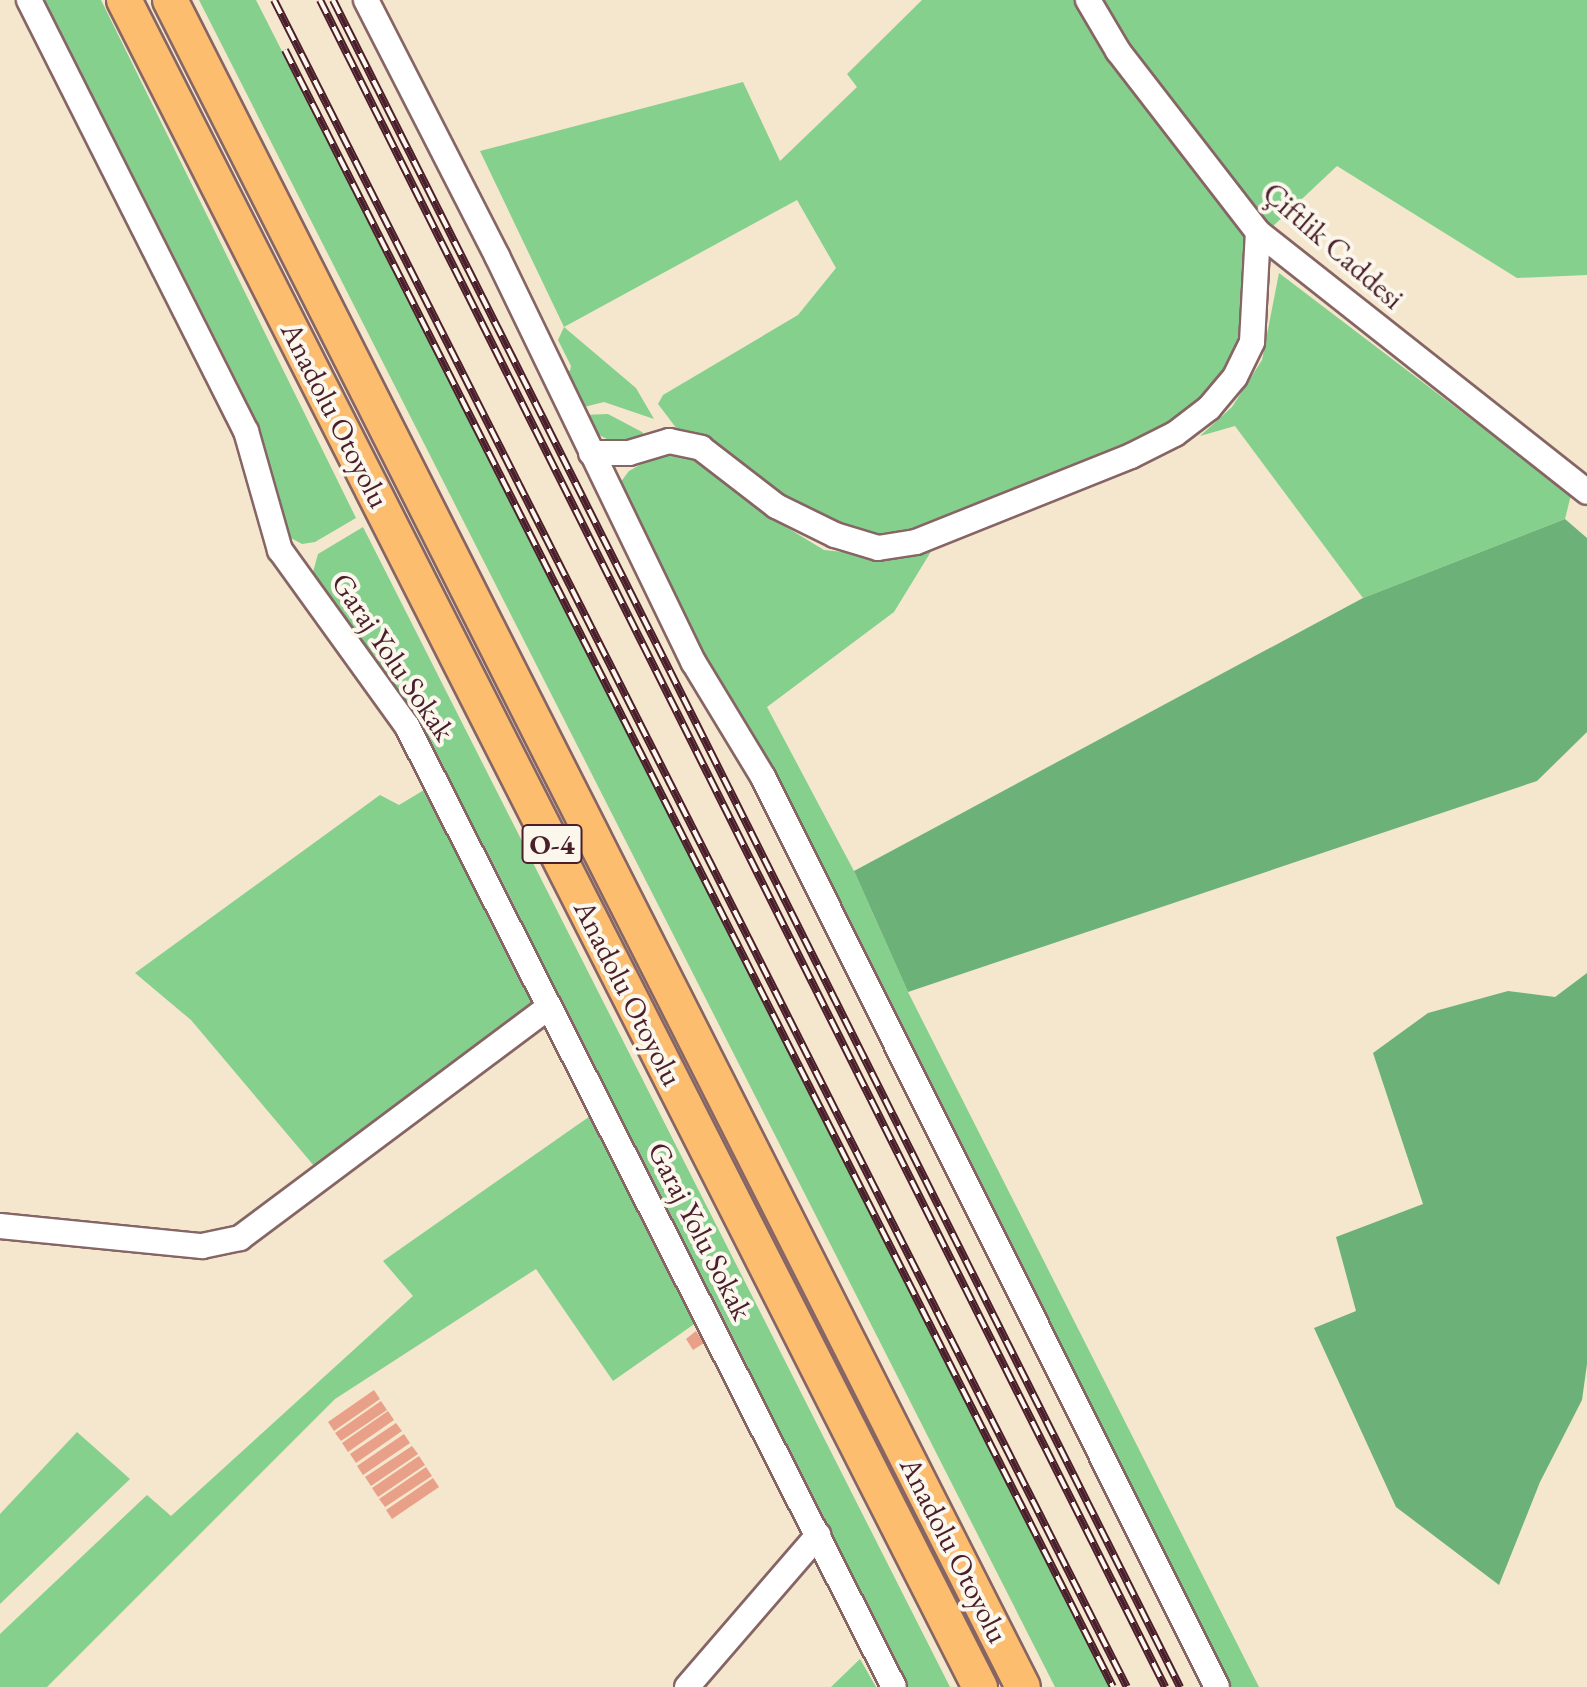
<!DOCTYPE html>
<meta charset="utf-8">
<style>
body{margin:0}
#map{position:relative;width:1587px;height:1687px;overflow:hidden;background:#f5e6ce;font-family:"EB Garamond",serif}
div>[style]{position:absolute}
.green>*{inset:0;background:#85d08d}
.forest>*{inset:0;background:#6cb278}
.building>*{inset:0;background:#e8a188}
.roads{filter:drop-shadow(2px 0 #866564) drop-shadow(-2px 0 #866564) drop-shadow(0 2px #866564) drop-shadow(0 -2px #866564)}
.minor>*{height:24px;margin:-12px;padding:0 12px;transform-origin:12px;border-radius:12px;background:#fff}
.highway>*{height:34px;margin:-17px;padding:0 17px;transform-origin:17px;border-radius:17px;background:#fcbd6f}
.rail>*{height:8px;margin-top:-4px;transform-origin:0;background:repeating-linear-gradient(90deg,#fbf7ec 0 15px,#4a1f2b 0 30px);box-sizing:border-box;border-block:2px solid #4a1f2b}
span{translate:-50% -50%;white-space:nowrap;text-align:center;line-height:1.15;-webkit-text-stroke:8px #fbf7ec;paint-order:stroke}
.shield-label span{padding:2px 6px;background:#fbf7ec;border:2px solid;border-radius:6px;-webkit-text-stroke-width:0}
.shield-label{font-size:28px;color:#4a1f2b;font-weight:700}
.street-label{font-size:30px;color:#4a1f2b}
</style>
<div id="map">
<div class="green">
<i style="clip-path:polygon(45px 0,101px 0,356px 518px,315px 542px,302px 544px,289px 537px,242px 391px)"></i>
<i style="clip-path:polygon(199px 0,256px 0,1113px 1687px,1055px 1687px)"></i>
<i style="clip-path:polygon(922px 0,1079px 0,1112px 65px,1244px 236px,1250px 281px,1245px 352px,1181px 423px,920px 529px,878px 540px,841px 531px,792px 502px,695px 434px,677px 429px,658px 404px,663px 395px,798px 315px,836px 268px,797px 200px,564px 327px,636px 388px,654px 419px,604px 402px,576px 409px,562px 367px,570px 371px,571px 366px,558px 340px,564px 327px,480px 151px,743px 82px,780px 161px,857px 87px,847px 74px)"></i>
<i style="clip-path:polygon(1101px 0,1587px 0,1587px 275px,1517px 278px,1337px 166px,1271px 228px,1234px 194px)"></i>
<i style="clip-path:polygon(1279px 273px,1571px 495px,1565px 519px,1363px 598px,1235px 426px,1200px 436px,1232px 407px,1262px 360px)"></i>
<i style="clip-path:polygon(608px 414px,642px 432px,648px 441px,613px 442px,585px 428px,583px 415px)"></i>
<i style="clip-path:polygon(670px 448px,702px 464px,761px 512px,824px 550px,872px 555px,932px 550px,894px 612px,767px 707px,854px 871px,908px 992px,1259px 1687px,1224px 1687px,778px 789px,775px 768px,729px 715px,617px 487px,629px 471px)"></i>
<i style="clip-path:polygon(363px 527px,950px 1687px,899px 1687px,376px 657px,317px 590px,313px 572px,318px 554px)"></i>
<i style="clip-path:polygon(424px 790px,512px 947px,535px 1001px,539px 1026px,331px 1186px,191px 1020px,135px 973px,380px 795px,399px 805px)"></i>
<i style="clip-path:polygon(593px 1114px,700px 1320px,613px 1381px,536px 1269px,335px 1399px,47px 1687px,0 1687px,0 1634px,147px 1495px,171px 1516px,413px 1296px,383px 1261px)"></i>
<i style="clip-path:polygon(77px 1432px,130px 1479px,0 1604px,0 1514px)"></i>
<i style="clip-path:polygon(860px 1659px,876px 1687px,831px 1687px)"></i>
</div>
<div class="forest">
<i style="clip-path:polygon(1565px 519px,1587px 538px,1587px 732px,1537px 781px,908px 992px,854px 871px,1363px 598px)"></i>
<i style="clip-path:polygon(1587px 973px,1587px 1364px,1582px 1400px,1540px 1482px,1499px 1585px,1396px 1507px,1314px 1328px,1356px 1311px,1336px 1237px,1423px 1204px,1373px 1053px,1428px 1013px,1508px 991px,1555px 997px)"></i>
</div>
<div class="building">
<i style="clip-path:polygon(696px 1331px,704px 1343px,693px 1350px,686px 1339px)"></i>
<i style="clip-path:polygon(374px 1390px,380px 1399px,334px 1431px,328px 1422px)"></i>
<i style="clip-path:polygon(381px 1401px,387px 1410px,341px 1441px,335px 1433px)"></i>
<i style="clip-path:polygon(388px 1411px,394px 1420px,348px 1452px,342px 1443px)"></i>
<i style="clip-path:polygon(396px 1423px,402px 1431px,356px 1463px,350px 1454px)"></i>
<i style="clip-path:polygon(404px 1434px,410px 1443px,363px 1475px,357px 1466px)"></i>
<i style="clip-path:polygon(412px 1446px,418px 1454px,371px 1486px,365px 1477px)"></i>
<i style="clip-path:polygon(419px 1456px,425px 1465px,378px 1497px,372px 1488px)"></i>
<i style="clip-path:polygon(426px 1467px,432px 1476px,385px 1507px,379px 1499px)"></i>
<i style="clip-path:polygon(433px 1478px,439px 1487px,392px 1519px,386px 1510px)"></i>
</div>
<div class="roads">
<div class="minor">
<i style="left:29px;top:0;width:483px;rotate:63.3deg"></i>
<i style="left:246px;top:431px;width:124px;rotate:74.1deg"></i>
<i style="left:280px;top:550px;width:217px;rotate:54.2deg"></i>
<i style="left:407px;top:726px;width:1077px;rotate:63.13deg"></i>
<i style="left:366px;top:0;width:288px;rotate:62.9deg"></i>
<i style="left:497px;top:256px;width:452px;rotate:64.2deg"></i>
<i style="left:694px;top:663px;width:133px;rotate:58.8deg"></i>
<i style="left:763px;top:777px;width:1017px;rotate:63.49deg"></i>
<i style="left:1088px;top:0;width:59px;rotate:59.5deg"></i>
<i style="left:1118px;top:51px;width:229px;rotate:52.3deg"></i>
<i style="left:1258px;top:232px;width:419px;rotate:38.3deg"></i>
<i style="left:591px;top:453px;width:38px"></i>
<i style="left:629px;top:453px;width:42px;rotate:-16.7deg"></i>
<i style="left:669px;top:441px;width:33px;rotate:12deg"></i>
<i style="left:701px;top:448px;width:95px;rotate:37.7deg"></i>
<i style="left:776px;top:506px;width:66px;rotate:26.2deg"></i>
<i style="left:835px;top:535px;width:45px;rotate:16.8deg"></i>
<i style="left:878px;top:548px;width:38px;rotate:-9deg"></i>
<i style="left:916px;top:542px;width:232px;rotate:-21.8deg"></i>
<i style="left:1131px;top:456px;width:49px;rotate:-26.6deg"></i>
<i style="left:1175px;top:434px;width:43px;rotate:-37.4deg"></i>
<i style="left:1209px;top:408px;width:40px;rotate:-50deg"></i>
<i style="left:1235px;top:377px;width:39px;rotate:-64deg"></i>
<i style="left:1252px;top:342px;width:110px;rotate:-86.9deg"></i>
<i style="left:0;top:1226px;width:203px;rotate:5.7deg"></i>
<i style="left:202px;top:1246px;width:39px;rotate:-12deg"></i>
<i style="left:240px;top:1238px;width:384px;rotate:-36.8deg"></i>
<i style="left:687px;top:1687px;width:201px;rotate:-49.2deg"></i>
</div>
<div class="highway">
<i style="left:124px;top:0;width:1892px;rotate:63.1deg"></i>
<i style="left:170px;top:0;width:1890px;rotate:63.18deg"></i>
</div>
</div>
<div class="rail">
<i style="left:274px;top:0;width:1890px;rotate:63.18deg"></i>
<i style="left:320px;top:0;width:1887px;rotate:63.39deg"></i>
<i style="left:333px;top:0;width:1888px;rotate:63.34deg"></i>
<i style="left:285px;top:50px;width:1834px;rotate:63.17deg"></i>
</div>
<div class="shield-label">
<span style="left:552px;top:844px">O-4</span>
</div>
<div class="street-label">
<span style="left:1333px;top:246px;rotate:41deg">Çiftlik Caddesi</span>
<span style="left:335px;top:415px;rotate:63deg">Anadolu Otoyolu</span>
<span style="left:393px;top:657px;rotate:56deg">Garaj Yolu Sokak</span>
<span style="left:628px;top:993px;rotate:63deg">Anadolu Otoyolu</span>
<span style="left:700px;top:1231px;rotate:63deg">Garaj Yolu Sokak</span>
<span style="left:954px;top:1550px;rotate:63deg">Anadolu Otoyolu</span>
</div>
</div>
